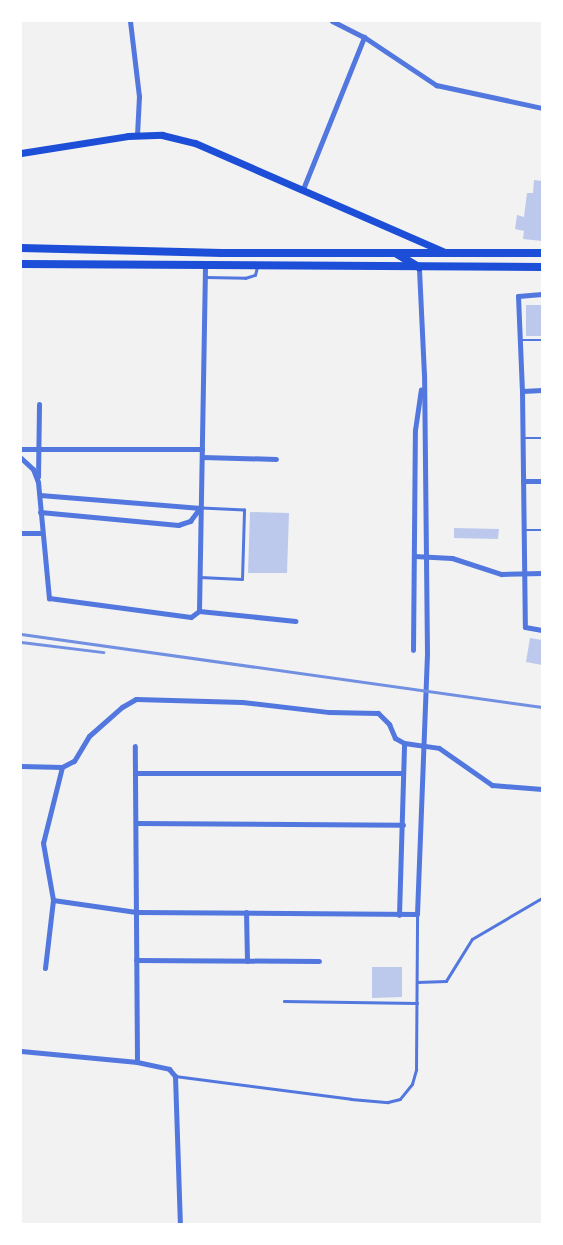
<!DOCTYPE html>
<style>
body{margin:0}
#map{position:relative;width:563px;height:1245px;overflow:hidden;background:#f2f2f2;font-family:"Work Sans",sans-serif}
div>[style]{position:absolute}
.building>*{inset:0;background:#bdc9ec}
.service>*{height:2.5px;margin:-1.25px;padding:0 1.25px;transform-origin:1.25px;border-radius:1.25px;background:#5277de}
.minor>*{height:5px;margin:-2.5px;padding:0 2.5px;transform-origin:2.5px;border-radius:2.5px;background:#5277de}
.secondary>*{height:7px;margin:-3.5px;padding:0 3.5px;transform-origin:3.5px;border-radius:3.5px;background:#1d4ed8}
.trunk>*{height:8px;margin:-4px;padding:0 4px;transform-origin:4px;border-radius:4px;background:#1d4ed8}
.rail>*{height:3px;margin:-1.5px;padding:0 1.5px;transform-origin:1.5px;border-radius:1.5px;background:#7290e2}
span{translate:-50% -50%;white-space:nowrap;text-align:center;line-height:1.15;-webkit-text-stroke:4px #fff;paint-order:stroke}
.frame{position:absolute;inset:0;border:22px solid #fff;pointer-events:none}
</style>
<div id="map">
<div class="building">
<i style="clip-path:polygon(534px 180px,542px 181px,542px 241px,523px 239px,524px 231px,515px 229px,517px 215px,524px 217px,527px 193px,533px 193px)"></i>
<i style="clip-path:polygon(526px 305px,542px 305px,542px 336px,526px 336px)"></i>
<i style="clip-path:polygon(250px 512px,289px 513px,287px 573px,248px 573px)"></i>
<i style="clip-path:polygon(454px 528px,499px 529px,498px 539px,454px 538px)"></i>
<i style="clip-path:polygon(530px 638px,542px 640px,542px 665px,526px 662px)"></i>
<i style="clip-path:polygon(372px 967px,402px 967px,402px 997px,372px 998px)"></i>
</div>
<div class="service">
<i style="left:206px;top:277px;width:39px;rotate:1deg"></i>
<i style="left:245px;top:278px;width:10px;rotate:-17deg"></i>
<i style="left:255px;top:275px;width:8px;rotate:-76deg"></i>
<i style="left:521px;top:340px;width:21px"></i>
<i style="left:523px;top:438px;width:19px"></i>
<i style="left:523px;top:530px;width:19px"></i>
<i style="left:200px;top:577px;width:42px;rotate:2.7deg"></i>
<i style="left:242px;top:579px;width:69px;rotate:-88.3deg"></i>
<i style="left:244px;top:510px;width:42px;rotate:-177.3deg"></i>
<i style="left:417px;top:982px;width:29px;rotate:-2deg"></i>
<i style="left:446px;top:981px;width:49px;rotate:-58.2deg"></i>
<i style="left:472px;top:939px;width:81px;rotate:-30.4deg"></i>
<i style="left:284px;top:1001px;width:133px;rotate:0.9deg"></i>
<i style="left:175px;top:1076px;width:177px;rotate:7.4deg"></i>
<i style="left:351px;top:1099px;width:37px;rotate:5deg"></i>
<i style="left:388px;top:1102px;width:12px;rotate:-14deg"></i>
<i style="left:400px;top:1099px;width:19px;rotate:-51deg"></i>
<i style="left:412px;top:1084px;width:15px;rotate:-74deg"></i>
<i style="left:416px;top:1070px;width:156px;rotate:-89.6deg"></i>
</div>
<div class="minor">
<i style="left:130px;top:21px;width:76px;rotate:83.2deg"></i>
<i style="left:139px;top:96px;width:40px;rotate:92.9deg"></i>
<i style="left:332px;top:21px;width:36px;rotate:27deg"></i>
<i style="left:364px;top:37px;width:87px;rotate:33.7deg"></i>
<i style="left:436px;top:85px;width:108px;rotate:12.2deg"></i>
<i style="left:303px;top:189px;width:164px;rotate:-68.1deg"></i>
<i style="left:542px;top:294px;width:24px;rotate:175deg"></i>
<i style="left:518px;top:296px;width:95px;rotate:87.6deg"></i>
<i style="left:522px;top:391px;width:236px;rotate:89.3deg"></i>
<i style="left:525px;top:627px;width:17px;rotate:10deg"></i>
<i style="left:522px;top:391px;width:20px;rotate:-3deg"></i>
<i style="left:21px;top:449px;width:181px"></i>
<i style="left:202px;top:457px;width:74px;rotate:1.5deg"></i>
<i style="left:21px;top:458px;width:16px;rotate:43deg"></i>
<i style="left:33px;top:469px;width:14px;rotate:69deg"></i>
<i style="left:38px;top:482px;width:117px;rotate:84.6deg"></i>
<i style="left:49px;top:598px;width:143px;rotate:7.6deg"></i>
<i style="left:191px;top:617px;width:10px;rotate:-37deg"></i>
<i style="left:199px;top:611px;width:345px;rotate:-89deg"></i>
<i style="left:38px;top:477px;width:73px;rotate:-89.2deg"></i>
<i style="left:523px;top:481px;width:19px"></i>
<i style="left:40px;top:495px;width:161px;rotate:4.6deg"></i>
<i style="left:40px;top:512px;width:139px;rotate:5.4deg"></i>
<i style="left:178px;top:525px;width:13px;rotate:-18deg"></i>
<i style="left:190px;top:521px;width:15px;rotate:-53deg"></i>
<i style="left:21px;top:533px;width:20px"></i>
<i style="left:414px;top:556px;width:38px;rotate:3deg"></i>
<i style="left:452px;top:558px;width:52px;rotate:18.1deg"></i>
<i style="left:501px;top:574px;width:41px;rotate:-1.4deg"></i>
<i style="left:199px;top:611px;width:97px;rotate:5.9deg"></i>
<i style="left:413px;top:650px;width:220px;rotate:-89.5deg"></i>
<i style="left:415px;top:430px;width:41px;rotate:-81.7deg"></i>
<i style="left:21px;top:766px;width:41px;rotate:1.4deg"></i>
<i style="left:62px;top:767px;width:78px;rotate:104deg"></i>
<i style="left:43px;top:843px;width:58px;rotate:80deg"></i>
<i style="left:53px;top:900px;width:84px;rotate:8.2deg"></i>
<i style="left:136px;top:912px;width:281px;rotate:0.4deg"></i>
<i style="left:417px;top:914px;width:260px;rotate:-87.8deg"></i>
<i style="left:427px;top:654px;width:279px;rotate:-90.6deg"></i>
<i style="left:424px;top:375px;width:108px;rotate:-92.7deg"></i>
<i style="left:62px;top:767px;width:13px;rotate:-27deg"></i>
<i style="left:74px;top:761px;width:29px;rotate:-59deg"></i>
<i style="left:89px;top:736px;width:44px;rotate:-41.3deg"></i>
<i style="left:122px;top:707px;width:16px;rotate:-30deg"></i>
<i style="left:136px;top:699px;width:106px;rotate:1.6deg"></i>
<i style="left:242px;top:702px;width:88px;rotate:6.6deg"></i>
<i style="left:329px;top:712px;width:49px;rotate:1.2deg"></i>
<i style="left:378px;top:713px;width:16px;rotate:45deg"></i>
<i style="left:389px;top:724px;width:15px;rotate:67deg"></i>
<i style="left:395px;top:738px;width:10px;rotate:29deg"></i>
<i style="left:404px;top:743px;width:35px;rotate:8deg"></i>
<i style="left:439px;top:748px;width:65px;rotate:34.9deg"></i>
<i style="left:492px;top:785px;width:50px;rotate:4.6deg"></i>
<i style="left:135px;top:773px;width:268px"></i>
<i style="left:136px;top:823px;width:267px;rotate:0.4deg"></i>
<i style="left:246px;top:912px;width:49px;rotate:88.8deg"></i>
<i style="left:399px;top:915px;width:172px;rotate:-88.3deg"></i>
<i style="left:136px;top:960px;width:183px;rotate:0.3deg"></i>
<i style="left:45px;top:968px;width:68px;rotate:-83.3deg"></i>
<i style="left:21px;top:1051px;width:117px;rotate:5.4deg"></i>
<i style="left:137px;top:1062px;width:316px;rotate:-90.4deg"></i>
<i style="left:137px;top:1062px;width:33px;rotate:12deg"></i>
<i style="left:169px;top:1069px;width:9px;rotate:49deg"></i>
<i style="left:175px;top:1076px;width:148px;rotate:88.1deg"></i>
</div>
<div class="secondary">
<i style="left:21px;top:153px;width:108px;rotate:-9deg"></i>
<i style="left:128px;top:136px;width:34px;rotate:-2deg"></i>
<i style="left:162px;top:135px;width:34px;rotate:14deg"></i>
<i style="left:195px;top:143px;width:273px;rotate:23.6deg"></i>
</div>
<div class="trunk">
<i style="left:21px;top:248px;width:201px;rotate:1.4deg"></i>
<i style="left:222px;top:253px;width:320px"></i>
<i style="left:397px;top:254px;width:26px;rotate:31deg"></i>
<i style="left:21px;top:264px;width:521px;rotate:0.33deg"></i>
</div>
<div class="rail">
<i style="left:21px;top:634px;width:526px;rotate:7.98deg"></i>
<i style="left:21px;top:642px;width:83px;rotate:7deg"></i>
</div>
<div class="frame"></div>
</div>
